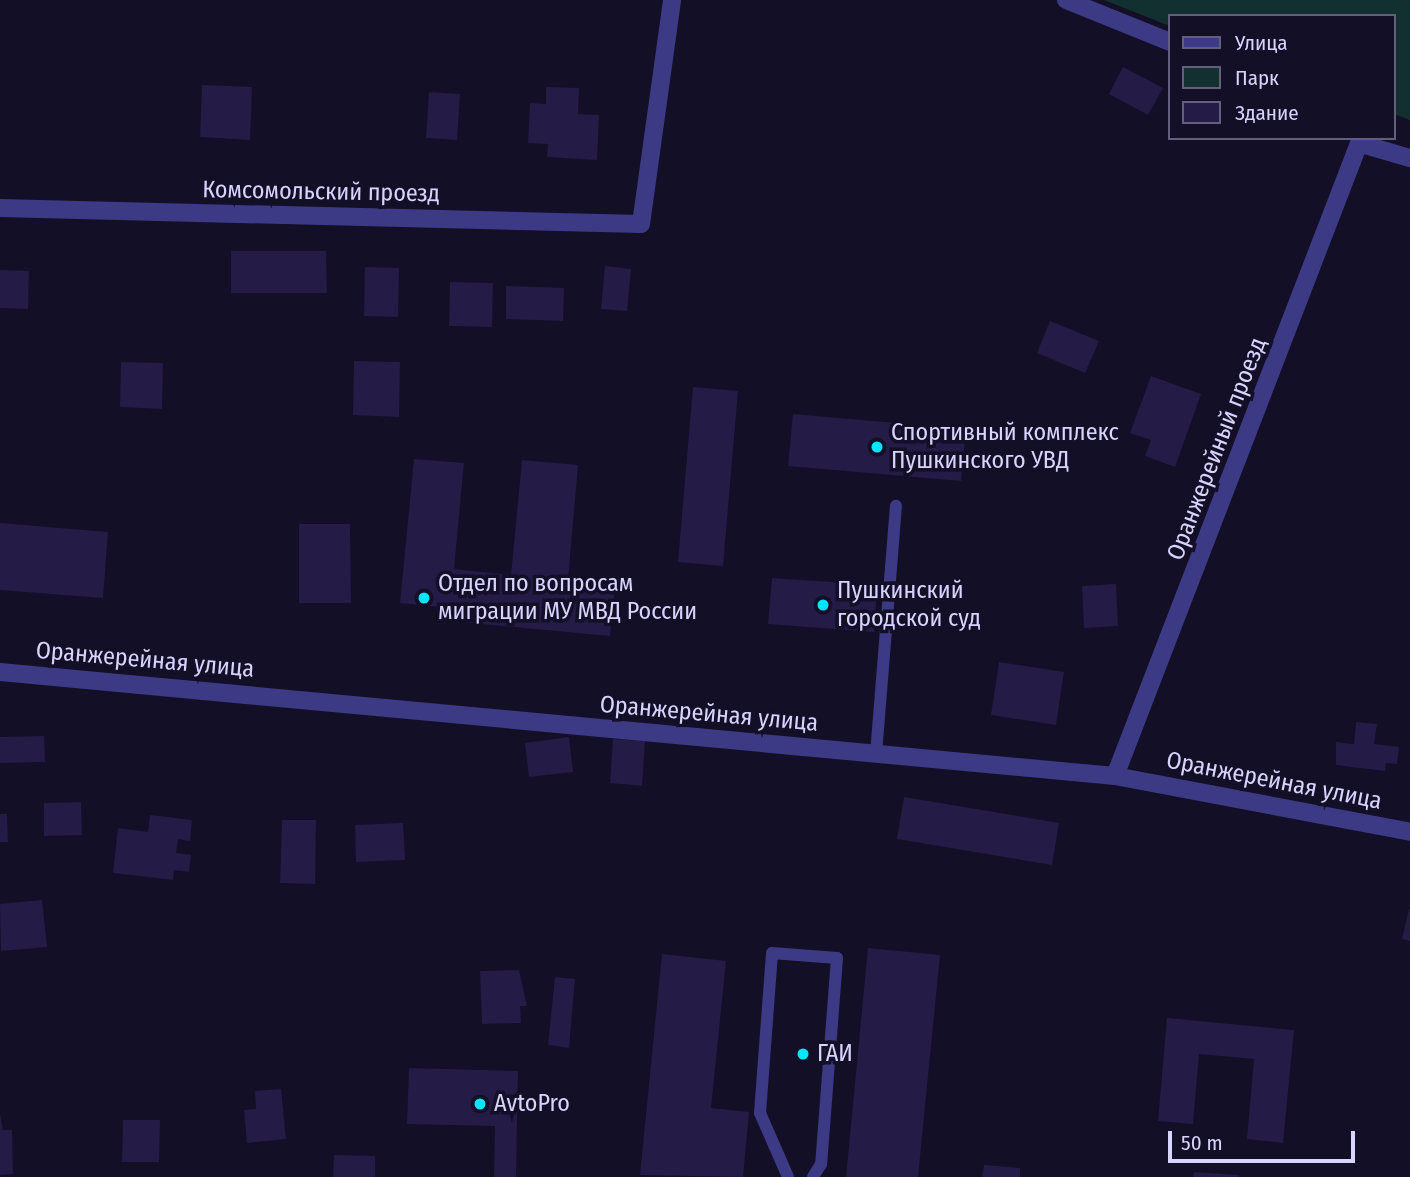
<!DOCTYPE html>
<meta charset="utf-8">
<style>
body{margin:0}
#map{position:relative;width:1410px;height:1177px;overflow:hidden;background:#130f26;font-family:"Fira Sans Condensed",sans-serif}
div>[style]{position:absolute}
.green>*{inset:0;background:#12302f}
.building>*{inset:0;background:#241b47}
.service>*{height:12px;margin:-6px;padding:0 6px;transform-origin:6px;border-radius:6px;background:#3d3a85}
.minor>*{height:18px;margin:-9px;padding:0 9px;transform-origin:9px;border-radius:9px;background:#3d3a85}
.dots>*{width:19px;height:19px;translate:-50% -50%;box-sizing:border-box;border:4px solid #130f26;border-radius:50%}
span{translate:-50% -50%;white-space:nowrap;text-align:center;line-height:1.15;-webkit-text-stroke:7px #130f26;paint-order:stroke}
.street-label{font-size:24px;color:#d9d4ff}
.poi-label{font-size:24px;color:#d9d4ff}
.left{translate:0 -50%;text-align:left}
.legend{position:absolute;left:1168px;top:14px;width:228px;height:126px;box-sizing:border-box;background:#130f26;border:2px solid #625e7d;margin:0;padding:9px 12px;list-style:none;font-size:21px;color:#d9d4ff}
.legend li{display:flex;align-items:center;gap:14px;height:35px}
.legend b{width:35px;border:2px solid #625e7d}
.scale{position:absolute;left:1168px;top:1131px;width:187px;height:32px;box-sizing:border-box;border:4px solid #d9d4ff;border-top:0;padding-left:9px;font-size:21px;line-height:24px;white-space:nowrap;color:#d9d4ff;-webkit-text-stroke:5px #130f26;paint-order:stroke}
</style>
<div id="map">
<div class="green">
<i style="clip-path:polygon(1104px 0,1410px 0,1410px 120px,1394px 114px,1394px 16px,1170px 16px,1170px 26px)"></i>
</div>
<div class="building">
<i style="clip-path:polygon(1123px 67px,1163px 88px,1148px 115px,1109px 94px)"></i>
<i style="clip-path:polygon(202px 85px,252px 87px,250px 140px,200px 137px)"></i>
<i style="clip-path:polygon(546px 87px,579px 88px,578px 114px,599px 115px,597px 160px,547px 157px,548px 144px,528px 143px,530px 103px,546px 104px)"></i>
<i style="clip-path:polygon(429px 92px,460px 94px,457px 140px,426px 138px)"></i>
<i style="clip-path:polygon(231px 251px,326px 251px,327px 293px,231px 293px)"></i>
<i style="clip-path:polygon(605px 266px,631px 269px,627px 311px,601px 309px)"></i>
<i style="clip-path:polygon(365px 267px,399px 268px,398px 317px,364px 316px)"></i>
<i style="clip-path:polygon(0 270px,29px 271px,28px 309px,0 308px)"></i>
<i style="clip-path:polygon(450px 282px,493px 283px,492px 327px,449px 326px)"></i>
<i style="clip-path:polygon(506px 286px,564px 288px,563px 321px,506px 319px)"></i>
<i style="clip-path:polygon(1050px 321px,1099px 341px,1085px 373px,1037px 353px)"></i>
<i style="clip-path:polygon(354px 361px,400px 362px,399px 417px,353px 415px)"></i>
<i style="clip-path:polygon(121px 362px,163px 363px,162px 409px,120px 407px)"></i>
<i style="clip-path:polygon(1151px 376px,1201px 394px,1175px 467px,1145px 456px,1151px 440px,1130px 433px)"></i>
<i style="clip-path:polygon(693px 387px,738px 391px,723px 566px,678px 562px)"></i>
<i style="clip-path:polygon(793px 414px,966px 429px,961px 481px,788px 466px)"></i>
<i style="clip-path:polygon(414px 459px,464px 463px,454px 569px,511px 575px,522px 460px,578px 465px,568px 580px,615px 584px,610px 636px,450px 621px,451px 608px,400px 603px)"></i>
<i style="clip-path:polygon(0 523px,108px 532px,103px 598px,0 590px)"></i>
<i style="clip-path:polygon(299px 524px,350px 524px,351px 603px,299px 603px)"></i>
<i style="clip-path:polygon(772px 578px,877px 585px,874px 632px,768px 624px)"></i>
<i style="clip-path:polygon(1116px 584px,1118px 626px,1084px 628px,1082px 586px)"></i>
<i style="clip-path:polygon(999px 662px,1064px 672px,1056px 725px,991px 715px)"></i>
<i style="clip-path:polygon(1356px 722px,1377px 724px,1374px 744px,1399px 747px,1397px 764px,1386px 763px,1385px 771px,1336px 765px,1336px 742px,1354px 744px)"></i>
<i style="clip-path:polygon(44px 736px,45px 762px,0 763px,0 737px)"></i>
<i style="clip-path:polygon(569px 737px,573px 772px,529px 777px,525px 743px)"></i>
<i style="clip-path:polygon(613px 739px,645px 741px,642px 786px,610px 783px)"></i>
<i style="clip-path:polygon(904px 797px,1059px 823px,1052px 865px,897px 839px)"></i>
<i style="clip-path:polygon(81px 802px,82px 835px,44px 836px,44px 803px)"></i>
<i style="clip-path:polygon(0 814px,7px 814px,8px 842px,0 842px)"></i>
<i style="clip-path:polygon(150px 815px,192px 820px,190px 841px,178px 839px,176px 853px,191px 855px,189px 872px,174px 870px,173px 880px,113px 873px,118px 828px,148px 832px)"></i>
<i style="clip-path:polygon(282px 820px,316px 820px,315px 884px,280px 883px)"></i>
<i style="clip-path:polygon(403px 823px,405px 860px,356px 862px,355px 825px)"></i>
<i style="clip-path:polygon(42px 900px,47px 947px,1px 951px,0 904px)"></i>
<i style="clip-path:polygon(1409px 909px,1410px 909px,1410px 941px,1402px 939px)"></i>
<i style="clip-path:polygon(868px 948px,940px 955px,918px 1177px,846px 1177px)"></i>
<i style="clip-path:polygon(662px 954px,726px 961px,711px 1108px,749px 1112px,743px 1177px,640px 1175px)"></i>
<i style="clip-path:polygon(519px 970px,527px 1006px,520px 1006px,521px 1023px,482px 1024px,480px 971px)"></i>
<i style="clip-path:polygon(555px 977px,575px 979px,569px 1048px,548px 1045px)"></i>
<i style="clip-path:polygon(1167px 1018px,1294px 1030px,1283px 1143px,1247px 1139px,1254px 1059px,1199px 1054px,1193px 1124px,1158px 1121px)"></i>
<i style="clip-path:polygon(409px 1068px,518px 1071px,516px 1177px,494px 1177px,495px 1126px,407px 1124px)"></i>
<i style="clip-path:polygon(281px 1089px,286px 1139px,247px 1143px,244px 1110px,256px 1109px,255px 1091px)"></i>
<i style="clip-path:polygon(0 1114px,3px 1130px,12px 1130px,13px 1174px,0 1175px)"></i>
<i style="clip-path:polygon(123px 1120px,160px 1120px,159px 1162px,122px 1162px)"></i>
<i style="clip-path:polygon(334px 1155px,375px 1156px,375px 1177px,333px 1177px)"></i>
<i style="clip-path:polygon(984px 1165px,1020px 1168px,1020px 1177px,982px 1177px)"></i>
<i style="clip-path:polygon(1194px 1172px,1239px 1175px,1239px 1177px,1193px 1177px)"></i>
</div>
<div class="service">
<i style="left:876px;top:754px;width:249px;rotate:-85.4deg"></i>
<i style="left:788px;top:1177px;width:70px;rotate:-113.6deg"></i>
<i style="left:760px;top:1113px;width:160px;rotate:-85.7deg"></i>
<i style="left:772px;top:953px;width:65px;rotate:4.4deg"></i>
<i style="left:837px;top:958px;width:207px;rotate:94.4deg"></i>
<i style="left:821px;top:1164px;width:15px;rotate:122deg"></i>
</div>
<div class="minor">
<i style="left:1066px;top:0;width:112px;rotate:22deg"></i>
<i style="left:1362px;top:144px;width:50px;rotate:16.3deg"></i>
<i style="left:0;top:208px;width:641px;rotate:1.43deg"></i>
<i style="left:641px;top:224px;width:226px;rotate:-82.1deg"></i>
<i style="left:0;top:672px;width:1120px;rotate:5.33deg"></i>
<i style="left:1115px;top:776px;width:300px;rotate:10.7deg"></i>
<i style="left:1115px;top:776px;width:684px;rotate:-68.91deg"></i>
</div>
<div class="dots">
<i style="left:877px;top:447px;background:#00e5ff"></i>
<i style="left:424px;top:598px;background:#00e5ff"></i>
<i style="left:823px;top:605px;background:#00e5ff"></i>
<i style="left:803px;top:1054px;background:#00e5ff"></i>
<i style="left:480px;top:1104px;background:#00e5ff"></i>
</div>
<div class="street-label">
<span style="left:321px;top:192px;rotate:1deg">Комсомольский проезд</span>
<span style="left:1217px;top:449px;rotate:-69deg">Оранжерейный проезд</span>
<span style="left:145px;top:660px;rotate:5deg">Оранжерейная улица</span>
<span style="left:709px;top:714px;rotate:5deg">Оранжерейная улица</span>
<span style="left:1274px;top:781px;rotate:11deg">Оранжерейная улица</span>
</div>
<div class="poi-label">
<span class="left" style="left:891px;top:447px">Спортивный комплекс<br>Пушкинского УВД</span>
<span class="left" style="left:438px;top:598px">Отдел по вопросам<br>миграции МУ МВД России</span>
<span class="left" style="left:837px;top:605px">Пушкинский<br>городской суд</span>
<span class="left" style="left:817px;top:1054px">ГАИ</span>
<span class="left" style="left:494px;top:1104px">AvtoPro</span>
</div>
<ul class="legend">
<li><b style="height:9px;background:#3d3a85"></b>Улица</li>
<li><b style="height:19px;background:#12302f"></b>Парк</li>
<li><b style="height:19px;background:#241b47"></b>Здание</li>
</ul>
<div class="scale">50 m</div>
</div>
